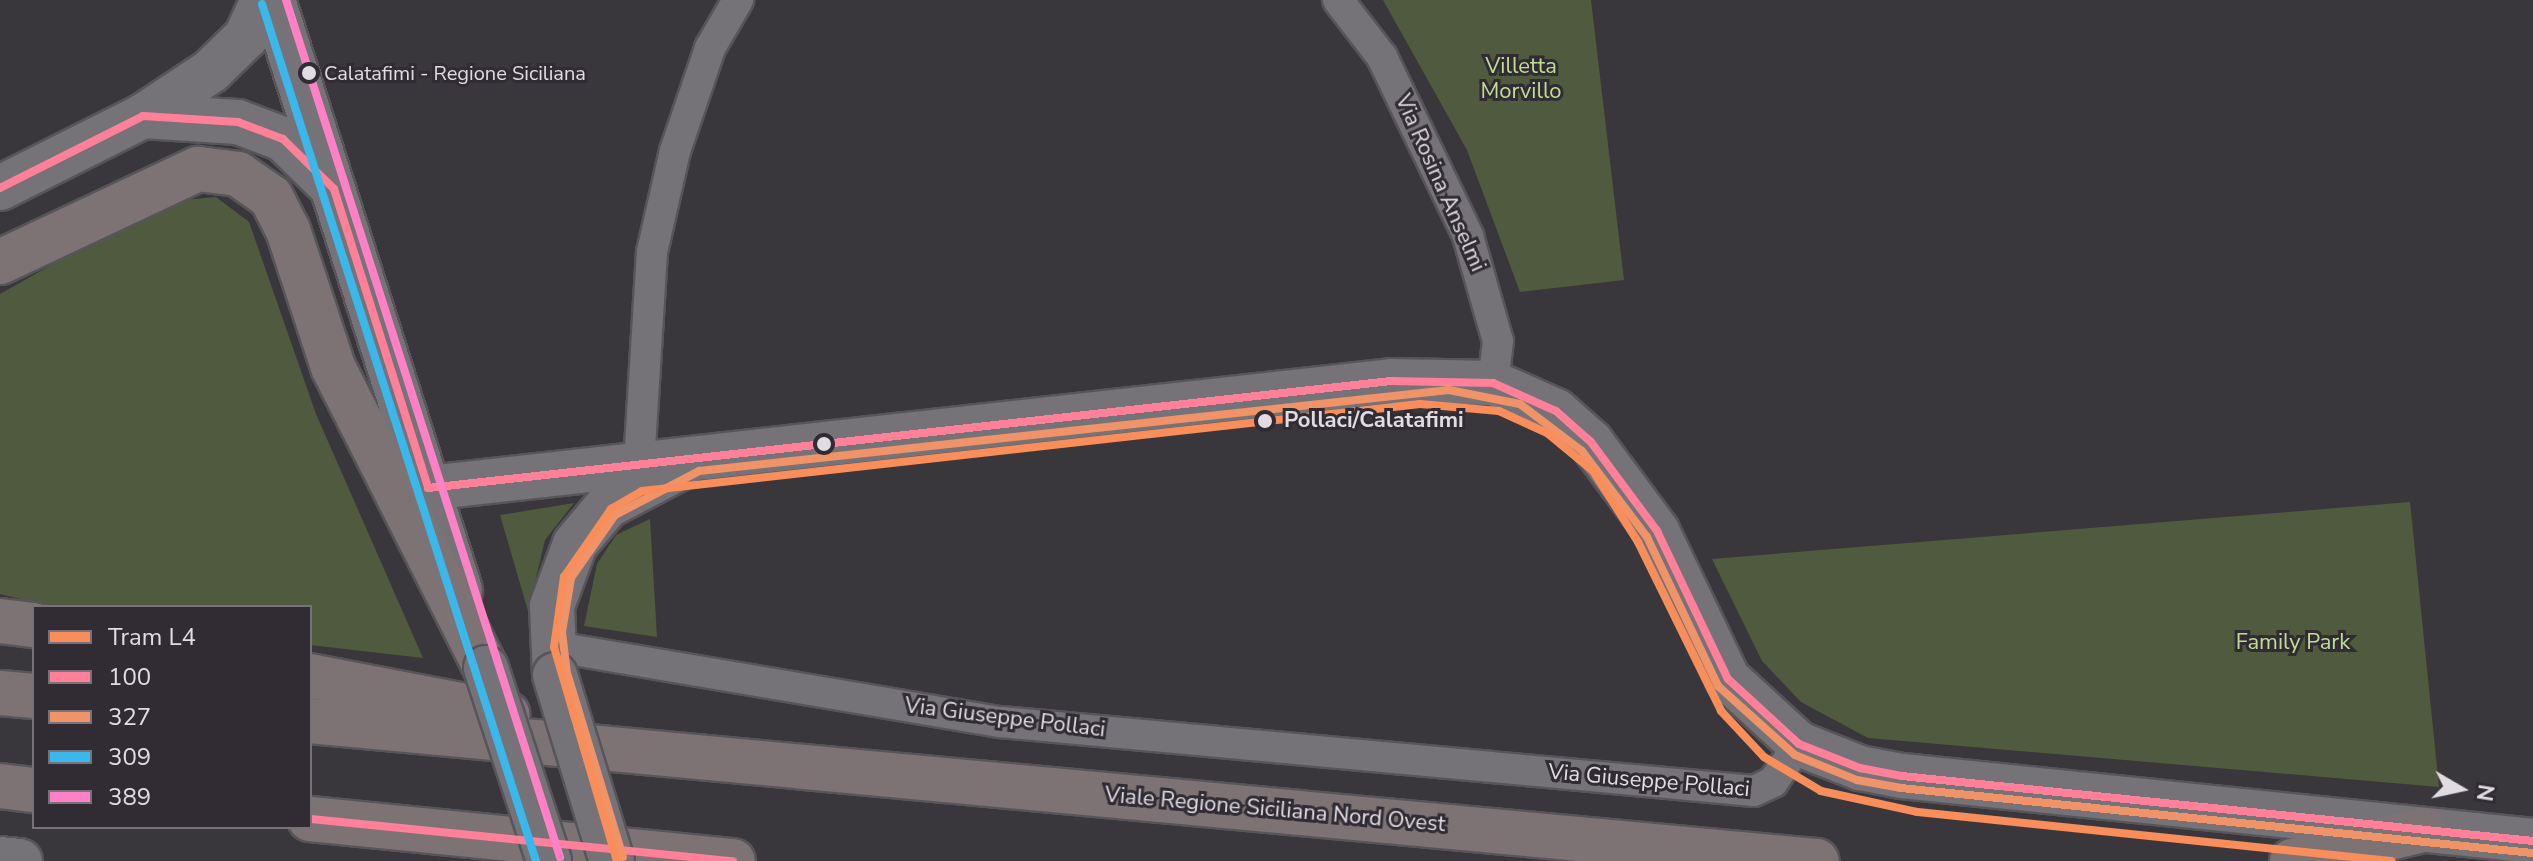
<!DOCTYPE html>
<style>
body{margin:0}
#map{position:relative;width:2533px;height:861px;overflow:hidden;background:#3a373c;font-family:"Nunito Sans",sans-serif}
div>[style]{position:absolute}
.green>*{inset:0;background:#505a3f}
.roads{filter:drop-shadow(2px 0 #575559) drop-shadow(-2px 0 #575559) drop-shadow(0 2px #575559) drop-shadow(0 -2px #575559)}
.street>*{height:30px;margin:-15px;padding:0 15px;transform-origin:15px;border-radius:15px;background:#767378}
.secondary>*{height:44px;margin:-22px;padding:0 22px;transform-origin:22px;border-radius:22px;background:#767378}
.primary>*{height:44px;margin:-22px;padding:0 22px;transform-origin:22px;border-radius:22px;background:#7e7374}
.bridges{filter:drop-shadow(2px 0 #575559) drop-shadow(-2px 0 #575559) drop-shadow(0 2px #575559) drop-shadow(0 -2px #575559)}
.secondary-bridge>*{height:44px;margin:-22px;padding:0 22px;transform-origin:22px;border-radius:22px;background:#767378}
.bus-1>*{height:8px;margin:-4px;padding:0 4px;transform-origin:4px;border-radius:4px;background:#ff8098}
.bus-2>*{height:8px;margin:-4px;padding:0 4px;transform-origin:4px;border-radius:4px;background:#f19369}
.bus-3>*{height:8px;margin:-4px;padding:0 4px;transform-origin:4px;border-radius:4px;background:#3ab8ec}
.bus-4>*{height:8px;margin:-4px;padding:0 4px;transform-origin:4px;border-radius:4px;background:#ff80c5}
.tram-1>*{height:8px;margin:-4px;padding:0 4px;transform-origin:4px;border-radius:4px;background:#fa8e5a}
.dots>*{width:22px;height:22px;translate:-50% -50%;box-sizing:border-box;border:4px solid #312b34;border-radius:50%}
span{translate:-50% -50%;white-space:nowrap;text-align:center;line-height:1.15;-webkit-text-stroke:6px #312b34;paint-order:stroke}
.bus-label{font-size:20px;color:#e0dce2}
.left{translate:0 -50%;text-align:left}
.park-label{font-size:22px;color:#c0de92}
.street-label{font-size:22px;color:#e0dce2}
.stop-label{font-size:22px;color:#e0dce2;font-weight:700}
.legend{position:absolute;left:32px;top:605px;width:280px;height:224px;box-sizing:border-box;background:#312b34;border:2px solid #77727a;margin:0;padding:10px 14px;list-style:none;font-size:24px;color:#e0dce2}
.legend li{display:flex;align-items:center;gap:16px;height:40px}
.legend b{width:40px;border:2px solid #77727a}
.north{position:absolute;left:2421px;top:749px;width:80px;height:80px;-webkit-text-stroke:6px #312b34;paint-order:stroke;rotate:99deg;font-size:22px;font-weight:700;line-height:32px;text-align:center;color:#e0dce2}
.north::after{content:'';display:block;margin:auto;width:28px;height:36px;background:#e0dce2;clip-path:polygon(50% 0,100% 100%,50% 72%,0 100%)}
</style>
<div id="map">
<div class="green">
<i style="clip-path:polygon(1383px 0,1591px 0,1624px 280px,1520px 292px,1467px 150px)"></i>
<i style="clip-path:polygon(216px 197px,249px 222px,316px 414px,423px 658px,310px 645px,310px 607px,52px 607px,0 594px,0 294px,163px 202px)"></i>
<i style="clip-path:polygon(2410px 502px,2439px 787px,1868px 738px,1801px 702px,1762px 661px,1712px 559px)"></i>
<i style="clip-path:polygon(574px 503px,545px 540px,528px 611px,500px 515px)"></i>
<i style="clip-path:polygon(650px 519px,657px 637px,584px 626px,597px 564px,616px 535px)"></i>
</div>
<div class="roads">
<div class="street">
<i style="left:1338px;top:0;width:72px;rotate:52.3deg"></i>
<i style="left:1382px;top:57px;width:199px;rotate:64.3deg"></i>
<i style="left:1468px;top:236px;width:109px;rotate:74.1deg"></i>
<i style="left:1498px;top:341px;width:42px;rotate:96.8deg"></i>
<i style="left:639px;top:464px;width:212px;rotate:-86.5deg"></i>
<i style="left:652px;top:252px;width:104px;rotate:-77.2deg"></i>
<i style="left:675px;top:151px;width:109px;rotate:-71.2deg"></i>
<i style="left:710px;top:48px;width:56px;rotate:-59.7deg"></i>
<i style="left:550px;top:646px;width:457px;rotate:9.6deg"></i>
<i style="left:1001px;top:722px;width:756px;rotate:5.24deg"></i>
<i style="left:1754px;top:791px;width:21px;rotate:-25deg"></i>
<i style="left:1773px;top:782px;width:46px;rotate:-55.6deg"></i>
</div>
<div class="secondary">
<i style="left:273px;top:0;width:619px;rotate:72.41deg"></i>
<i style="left:143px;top:116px;width:95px;rotate:3.6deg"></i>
<i style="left:238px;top:122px;width:48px;rotate:20.7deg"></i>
<i style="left:283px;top:139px;width:64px;rotate:44.4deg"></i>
<i style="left:0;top:188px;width:160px;rotate:-26.7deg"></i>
<i style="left:143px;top:116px;width:82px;rotate:-33.5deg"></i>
<i style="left:211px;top:71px;width:49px;rotate:-44.2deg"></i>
<i style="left:246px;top:37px;width:41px;rotate:-65.3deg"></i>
<i style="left:428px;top:488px;width:969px;rotate:-6.34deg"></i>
<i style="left:1391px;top:381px;width:102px;rotate:1.1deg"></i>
<i style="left:1493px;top:383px;width:69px;rotate:24deg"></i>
<i style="left:1556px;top:411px;width:47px;rotate:41.5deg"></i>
<i style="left:1591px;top:442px;width:111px;rotate:53.4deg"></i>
<i style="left:1657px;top:531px;width:164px;rotate:64.4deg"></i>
<i style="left:1728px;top:679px;width:96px;rotate:42.5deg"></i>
<i style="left:1799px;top:744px;width:66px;rotate:21.5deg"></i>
<i style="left:1860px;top:768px;width:43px;rotate:10.8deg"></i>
<i style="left:1902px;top:776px;width:634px;rotate:5.88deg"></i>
<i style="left:555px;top:675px;width:69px;rotate:-92.5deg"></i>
<i style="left:552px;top:606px;width:66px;rotate:-69.6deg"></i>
<i style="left:575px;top:544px;width:50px;rotate:-49.9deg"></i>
<i style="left:607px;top:506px;width:81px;rotate:-27.8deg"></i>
<i style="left:0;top:859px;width:20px;rotate:6deg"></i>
</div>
<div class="primary">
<i style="left:0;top:262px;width:219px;rotate:-25.2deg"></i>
<i style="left:198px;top:169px;width:40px;rotate:7.1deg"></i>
<i style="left:238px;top:174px;width:40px;rotate:34.9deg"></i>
<i style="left:271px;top:197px;width:37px;rotate:63deg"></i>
<i style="left:288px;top:230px;width:144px;rotate:71.8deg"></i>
<i style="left:333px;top:367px;width:338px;rotate:63.1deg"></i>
<i style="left:0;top:621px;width:34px;rotate:7deg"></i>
<i style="left:310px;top:676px;width:201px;rotate:10.9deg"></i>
<i style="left:0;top:693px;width:34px;rotate:5deg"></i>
<i style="left:310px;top:721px;width:1513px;rotate:5.31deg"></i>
<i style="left:0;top:786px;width:34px;rotate:7deg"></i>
<i style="left:310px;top:819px;width:425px;rotate:5.7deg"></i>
<i style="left:2292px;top:861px;width:135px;rotate:-13.3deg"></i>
</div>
</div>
<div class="bridges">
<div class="secondary-bridge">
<i style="left:486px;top:668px;width:203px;rotate:71.9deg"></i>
<i style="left:555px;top:675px;width:195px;rotate:73deg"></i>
</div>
</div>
<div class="bus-1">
<i style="left:0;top:188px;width:160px;rotate:-26.7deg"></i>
<i style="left:143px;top:116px;width:95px;rotate:3.6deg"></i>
<i style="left:238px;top:122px;width:48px;rotate:20.7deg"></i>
<i style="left:283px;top:139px;width:71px;rotate:44.4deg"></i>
<i style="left:334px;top:189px;width:313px;rotate:72.5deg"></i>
<i style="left:428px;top:488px;width:969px;rotate:-6.34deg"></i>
<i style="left:1391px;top:381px;width:102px;rotate:1.1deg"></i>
<i style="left:1493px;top:383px;width:69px;rotate:24deg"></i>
<i style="left:1556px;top:411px;width:47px;rotate:41.5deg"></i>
<i style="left:1591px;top:442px;width:111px;rotate:53.4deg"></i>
<i style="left:1657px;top:531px;width:164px;rotate:64.4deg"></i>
<i style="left:1728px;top:679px;width:96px;rotate:42.5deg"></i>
<i style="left:1799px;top:744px;width:66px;rotate:21.5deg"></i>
<i style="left:1860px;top:768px;width:43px;rotate:10.8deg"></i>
<i style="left:1902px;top:776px;width:634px;rotate:5.88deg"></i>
<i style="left:310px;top:819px;width:425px;rotate:5.7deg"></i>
</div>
<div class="bus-2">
<i style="left:623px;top:857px;width:192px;rotate:-106.9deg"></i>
<i style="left:567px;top:673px;width:41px;rotate:-97deg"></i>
<i style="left:562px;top:632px;width:55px;rotate:-80.5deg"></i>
<i style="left:571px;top:578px;width:77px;rotate:-55.1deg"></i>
<i style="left:615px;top:515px;width:95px;rotate:-27.6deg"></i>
<i style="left:699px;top:471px;width:754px;rotate:-6.16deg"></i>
<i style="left:1449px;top:390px;width:72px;rotate:11.2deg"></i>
<i style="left:1520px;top:404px;width:78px;rotate:37.2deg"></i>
<i style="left:1582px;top:451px;width:108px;rotate:52.9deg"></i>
<i style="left:1647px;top:537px;width:165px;rotate:64.5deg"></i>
<i style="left:1718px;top:686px;width:103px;rotate:41.9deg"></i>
<i style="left:1795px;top:755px;width:67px;rotate:22deg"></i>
<i style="left:1857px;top:780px;width:45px;rotate:10.3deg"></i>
<i style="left:1901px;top:788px;width:634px;rotate:5.88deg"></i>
</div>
<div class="bus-3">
<i style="left:262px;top:4px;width:900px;rotate:72.27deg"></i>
</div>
<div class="bus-4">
<i style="left:286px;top:0;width:900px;rotate:72.27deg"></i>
</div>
<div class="tram-1">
<i style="left:617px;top:861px;width:223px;rotate:-106.4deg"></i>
<i style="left:554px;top:647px;width:71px;rotate:-81.9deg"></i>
<i style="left:564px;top:577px;width:83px;rotate:-55.3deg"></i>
<i style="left:611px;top:509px;width:36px;rotate:-30deg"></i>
<i style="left:642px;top:491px;width:783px;rotate:-6.38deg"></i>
<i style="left:1420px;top:404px;width:79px;rotate:5.1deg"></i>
<i style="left:1499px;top:411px;width:53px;rotate:24.6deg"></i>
<i style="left:1547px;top:433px;width:60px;rotate:39.6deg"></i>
<i style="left:1593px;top:471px;width:84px;rotate:57.6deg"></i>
<i style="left:1638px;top:542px;width:188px;rotate:63.8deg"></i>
<i style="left:1721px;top:711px;width:63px;rotate:46.9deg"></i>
<i style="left:1764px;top:757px;width:66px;rotate:30.8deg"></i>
<i style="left:1821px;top:791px;width:98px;rotate:12.3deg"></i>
<i style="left:1917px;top:812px;width:477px;rotate:5.9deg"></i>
</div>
<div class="dots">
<i style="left:309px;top:73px;background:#e0dce2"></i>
<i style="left:1265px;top:421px;background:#e0dce2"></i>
<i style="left:824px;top:444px;background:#e0dce2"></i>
</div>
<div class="bus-label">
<span class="left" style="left:324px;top:73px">Calatafimi - Regione Siciliana</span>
</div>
<div class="park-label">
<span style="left:1521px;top:79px">Villetta<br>Morvillo</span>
<span style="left:2293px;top:643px">Family Park</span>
</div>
<div class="street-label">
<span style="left:1440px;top:183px;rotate:66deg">Via Rosina Anselmi</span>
<span style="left:1005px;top:718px;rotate:7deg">Via Giuseppe Pollaci</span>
<span style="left:1649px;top:781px;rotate:5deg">Via Giuseppe Pollaci</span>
<span style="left:1275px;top:810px;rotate:5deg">Viale Regione Siciliana Nord Ovest</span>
</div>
<div class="stop-label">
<span class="left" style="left:1284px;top:421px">Pollaci/Calatafimi</span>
</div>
<ul class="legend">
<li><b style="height:10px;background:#fa8e5a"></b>Tram L4</li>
<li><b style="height:10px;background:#ff8098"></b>100</li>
<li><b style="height:10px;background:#f19369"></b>327</li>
<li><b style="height:10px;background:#3ab8ec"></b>309</li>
<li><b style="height:10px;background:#ff80c5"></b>389</li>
</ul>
<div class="north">N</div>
</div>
